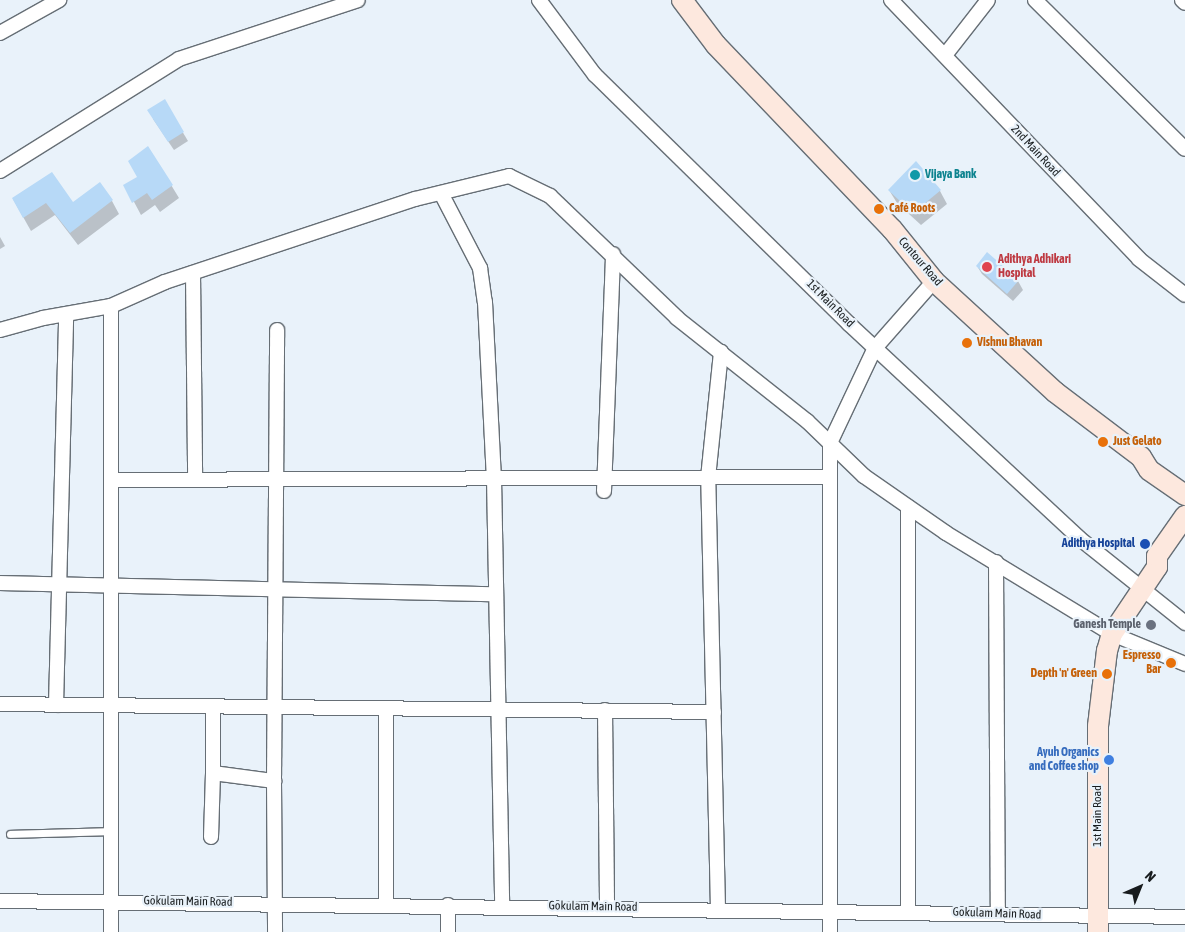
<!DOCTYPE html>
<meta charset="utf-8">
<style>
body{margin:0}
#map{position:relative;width:1185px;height:932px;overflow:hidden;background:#e9f2fa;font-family:"Asap Condensed",sans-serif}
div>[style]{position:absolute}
.shadow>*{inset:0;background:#0003}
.building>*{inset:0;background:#b7d9f7}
.roads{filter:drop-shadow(1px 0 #666e75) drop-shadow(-1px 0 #666e75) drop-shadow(0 1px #666e75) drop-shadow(0 -1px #666e75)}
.service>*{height:7px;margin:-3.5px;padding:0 3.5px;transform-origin:3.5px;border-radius:3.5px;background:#fff}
.minor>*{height:14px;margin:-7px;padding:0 7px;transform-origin:7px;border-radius:7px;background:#fff}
.secondary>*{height:20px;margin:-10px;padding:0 10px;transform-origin:10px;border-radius:10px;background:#fde8de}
.dots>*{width:14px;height:14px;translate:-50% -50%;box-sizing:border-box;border:2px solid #e9f2fa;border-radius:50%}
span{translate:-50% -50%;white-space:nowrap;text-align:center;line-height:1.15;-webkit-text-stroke:4.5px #e9f2fa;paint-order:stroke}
.street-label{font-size:12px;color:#181c1e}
.culture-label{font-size:12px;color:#0d838f;font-weight:700}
.left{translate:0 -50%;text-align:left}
.food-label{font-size:12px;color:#c56008;font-weight:700}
.right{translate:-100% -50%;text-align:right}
.health-label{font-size:12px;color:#be3a42;font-weight:700}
.transit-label{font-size:12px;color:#164399;font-weight:700}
.worship-label{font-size:12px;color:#5b616d;font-weight:700}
.shop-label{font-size:12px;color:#366cbe;font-weight:700}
.north{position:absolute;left:1115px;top:862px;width:50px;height:50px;-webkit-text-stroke:4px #e9f2fa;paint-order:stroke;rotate:44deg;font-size:14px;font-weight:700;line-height:20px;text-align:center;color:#181c1e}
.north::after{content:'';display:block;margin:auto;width:18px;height:22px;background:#181c1e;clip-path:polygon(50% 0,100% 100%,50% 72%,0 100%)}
</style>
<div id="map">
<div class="shadow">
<i style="clip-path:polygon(164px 101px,188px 141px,174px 150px,153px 119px)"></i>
<i style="clip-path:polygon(148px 147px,179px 198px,160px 212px,155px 205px,141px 215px,125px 185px,139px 177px)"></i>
<i style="clip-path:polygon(889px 190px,940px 191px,947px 204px,921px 225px,897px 203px)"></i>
<i style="clip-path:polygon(13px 199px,72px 204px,112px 201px,119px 214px,78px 245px,55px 215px,31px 231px)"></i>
<i style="clip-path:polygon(0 237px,5px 246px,0 249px)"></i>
<i style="clip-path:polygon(977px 266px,1018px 281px,1023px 290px,1013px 301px,982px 274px)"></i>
</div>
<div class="building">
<i style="clip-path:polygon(165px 99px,184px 132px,168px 142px,147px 110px)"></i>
<i style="clip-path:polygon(148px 146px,173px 185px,152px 200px,147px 193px,132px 203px,123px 185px,137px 177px,128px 161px)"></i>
<i style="clip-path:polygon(916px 161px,941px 190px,913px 213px,888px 190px)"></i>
<i style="clip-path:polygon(52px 172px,73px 202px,100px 182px,113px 200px,70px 233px,46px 203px,23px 218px,12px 198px)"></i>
<i style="clip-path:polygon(987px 252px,1019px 280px,1007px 294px,976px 266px)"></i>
</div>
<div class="roads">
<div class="service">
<i style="left:10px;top:834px;width:101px;rotate:-1.7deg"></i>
</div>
<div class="minor">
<i style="left:539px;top:0;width:94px;rotate:53.3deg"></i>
<i style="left:595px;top:75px;width:356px;rotate:44.4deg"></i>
<i style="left:849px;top:324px;width:314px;rotate:42.9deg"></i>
<i style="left:1079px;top:538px;width:136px;rotate:38.7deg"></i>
<i style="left:891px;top:0;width:359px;rotate:46.2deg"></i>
<i style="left:1139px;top:259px;width:58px;rotate:38deg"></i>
<i style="left:1035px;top:0;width:211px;rotate:44.8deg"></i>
<i style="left:1182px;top:0;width:4px;rotate:45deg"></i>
<i style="left:0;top:33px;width:68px;rotate:-29.2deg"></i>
<i style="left:946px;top:54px;width:68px;rotate:-52.1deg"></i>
<i style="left:0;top:171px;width:211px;rotate:-32deg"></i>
<i style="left:179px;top:59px;width:188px;rotate:-18.2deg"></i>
<i style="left:441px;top:193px;width:85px;rotate:62.5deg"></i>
<i style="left:480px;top:268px;width:34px;rotate:82deg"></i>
<i style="left:485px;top:302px;width:176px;rotate:87.1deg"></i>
<i style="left:494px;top:478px;width:428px;rotate:88.9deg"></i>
<i style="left:193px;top:273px;width:206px;rotate:89.4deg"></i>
<i style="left:111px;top:306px;width:626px;rotate:90deg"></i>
<i style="left:0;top:330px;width:45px;rotate:-15.6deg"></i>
<i style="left:43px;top:318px;width:69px;rotate:-10deg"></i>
<i style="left:111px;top:306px;width:59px;rotate:-24deg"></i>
<i style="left:165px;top:282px;width:263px;rotate:-18.4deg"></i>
<i style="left:415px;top:199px;width:97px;rotate:-13.7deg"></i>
<i style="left:509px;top:176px;width:46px;rotate:26deg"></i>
<i style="left:550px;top:196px;width:176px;rotate:43.8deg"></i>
<i style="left:677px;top:318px;width:166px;rotate:38.4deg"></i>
<i style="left:807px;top:421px;width:79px;rotate:44deg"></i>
<i style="left:864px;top:476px;width:100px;rotate:34.8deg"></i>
<i style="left:946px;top:533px;width:194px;rotate:31.3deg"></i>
<i style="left:1112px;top:634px;width:79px;rotate:22.3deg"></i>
<i style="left:111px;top:480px;width:719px;rotate:-0.24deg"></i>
<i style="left:604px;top:491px;width:237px;rotate:-87.8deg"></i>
<i style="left:996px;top:562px;width:351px;rotate:89.7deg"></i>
<i style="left:0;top:583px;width:496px;rotate:1.3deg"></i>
<i style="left:0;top:704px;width:714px;rotate:0.64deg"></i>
<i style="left:56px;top:705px;width:391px;rotate:-88.5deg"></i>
<i style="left:605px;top:710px;width:198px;rotate:89.4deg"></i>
<i style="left:213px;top:773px;width:66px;rotate:-90deg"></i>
<i style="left:274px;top:781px;width:451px;rotate:-89.6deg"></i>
<i style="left:211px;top:837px;width:64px;rotate:-88.2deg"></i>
<i style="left:213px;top:773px;width:62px;rotate:7.5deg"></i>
<i style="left:274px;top:781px;width:151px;rotate:89.6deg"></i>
<i style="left:0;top:901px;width:1185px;rotate:0.77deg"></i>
<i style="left:386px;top:904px;width:195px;rotate:-90deg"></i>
<i style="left:448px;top:905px;width:27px;rotate:90deg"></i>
<i style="left:718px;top:909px;width:431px;rotate:-91.3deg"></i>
<i style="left:708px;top:478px;width:127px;rotate:-84.1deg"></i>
<i style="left:908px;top:912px;width:405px;rotate:-90deg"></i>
<i style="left:830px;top:932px;width:489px;rotate:-90deg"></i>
<i style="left:830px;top:443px;width:105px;rotate:-64.7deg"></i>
<i style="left:875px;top:348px;width:89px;rotate:-48.6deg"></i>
</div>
<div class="secondary">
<i style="left:682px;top:0;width:56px;rotate:52.9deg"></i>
<i style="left:716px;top:45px;width:255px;rotate:46.3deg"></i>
<i style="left:892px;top:229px;width:67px;rotate:51.1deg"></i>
<i style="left:934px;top:281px;width:164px;rotate:42.5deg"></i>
<i style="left:1055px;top:392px;width:108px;rotate:37.1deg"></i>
<i style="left:1141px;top:457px;width:15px;rotate:58deg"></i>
<i style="left:1149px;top:470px;width:44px;rotate:34.8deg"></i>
<i style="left:1098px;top:932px;width:206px;rotate:-90deg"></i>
<i style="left:1098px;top:726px;width:76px;rotate:-83.2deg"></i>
<i style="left:1107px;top:651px;width:18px;rotate:-74deg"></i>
<i style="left:1112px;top:634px;width:81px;rotate:-56.1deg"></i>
<i style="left:1157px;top:567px;width:11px;rotate:-90deg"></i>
<i style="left:1157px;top:556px;width:49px;rotate:-55deg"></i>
</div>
</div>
<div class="dots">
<i style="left:915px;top:175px;background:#0f9aa8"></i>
<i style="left:879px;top:209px;background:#e8710a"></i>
<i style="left:987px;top:267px;background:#e0444e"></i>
<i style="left:967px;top:343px;background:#e8710a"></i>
<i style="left:1103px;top:442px;background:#e8710a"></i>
<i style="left:1145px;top:544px;background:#1a4fb4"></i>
<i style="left:1151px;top:625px;background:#6b7280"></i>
<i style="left:1171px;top:663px;background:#e8710a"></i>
<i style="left:1107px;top:674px;background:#e8710a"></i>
<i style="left:1109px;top:760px;background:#3f7fe0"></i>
</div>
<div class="street-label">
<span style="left:1035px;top:151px;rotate:47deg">2nd Main Road</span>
<span style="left:920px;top:262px;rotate:49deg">Contour Road</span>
<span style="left:830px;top:304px;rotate:45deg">1st Main Road</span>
<span style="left:1098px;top:816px;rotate:-90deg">1st Main Road</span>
<span style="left:188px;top:902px;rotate:1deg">Gokulam Main Road</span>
<span style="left:593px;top:907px;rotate:1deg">Gokulam Main Road</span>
<span style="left:997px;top:914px;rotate:2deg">Gokulam Main Road</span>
</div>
<div class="culture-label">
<span class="left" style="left:925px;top:175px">Vijaya Bank</span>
</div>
<div class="food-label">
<span class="left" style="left:889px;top:209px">Café Roots</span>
<span class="left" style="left:977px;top:343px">Vishnu Bhavan</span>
<span class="left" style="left:1113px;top:442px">Just Gelato</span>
<span class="right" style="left:1161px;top:663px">Espresso<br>Bar</span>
<span class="right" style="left:1097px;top:674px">Depth 'n' Green</span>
</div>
<div class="health-label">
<span class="left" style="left:998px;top:267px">Adithya Adhikari<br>Hospital</span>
</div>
<div class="transit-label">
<span class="right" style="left:1135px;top:544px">Adithya Hospital</span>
</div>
<div class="worship-label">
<span class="right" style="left:1141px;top:625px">Ganesh Temple</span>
</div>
<div class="shop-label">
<span class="right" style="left:1099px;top:760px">Ayuh Organics<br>and Coffee shop</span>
</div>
<div class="north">N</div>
</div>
